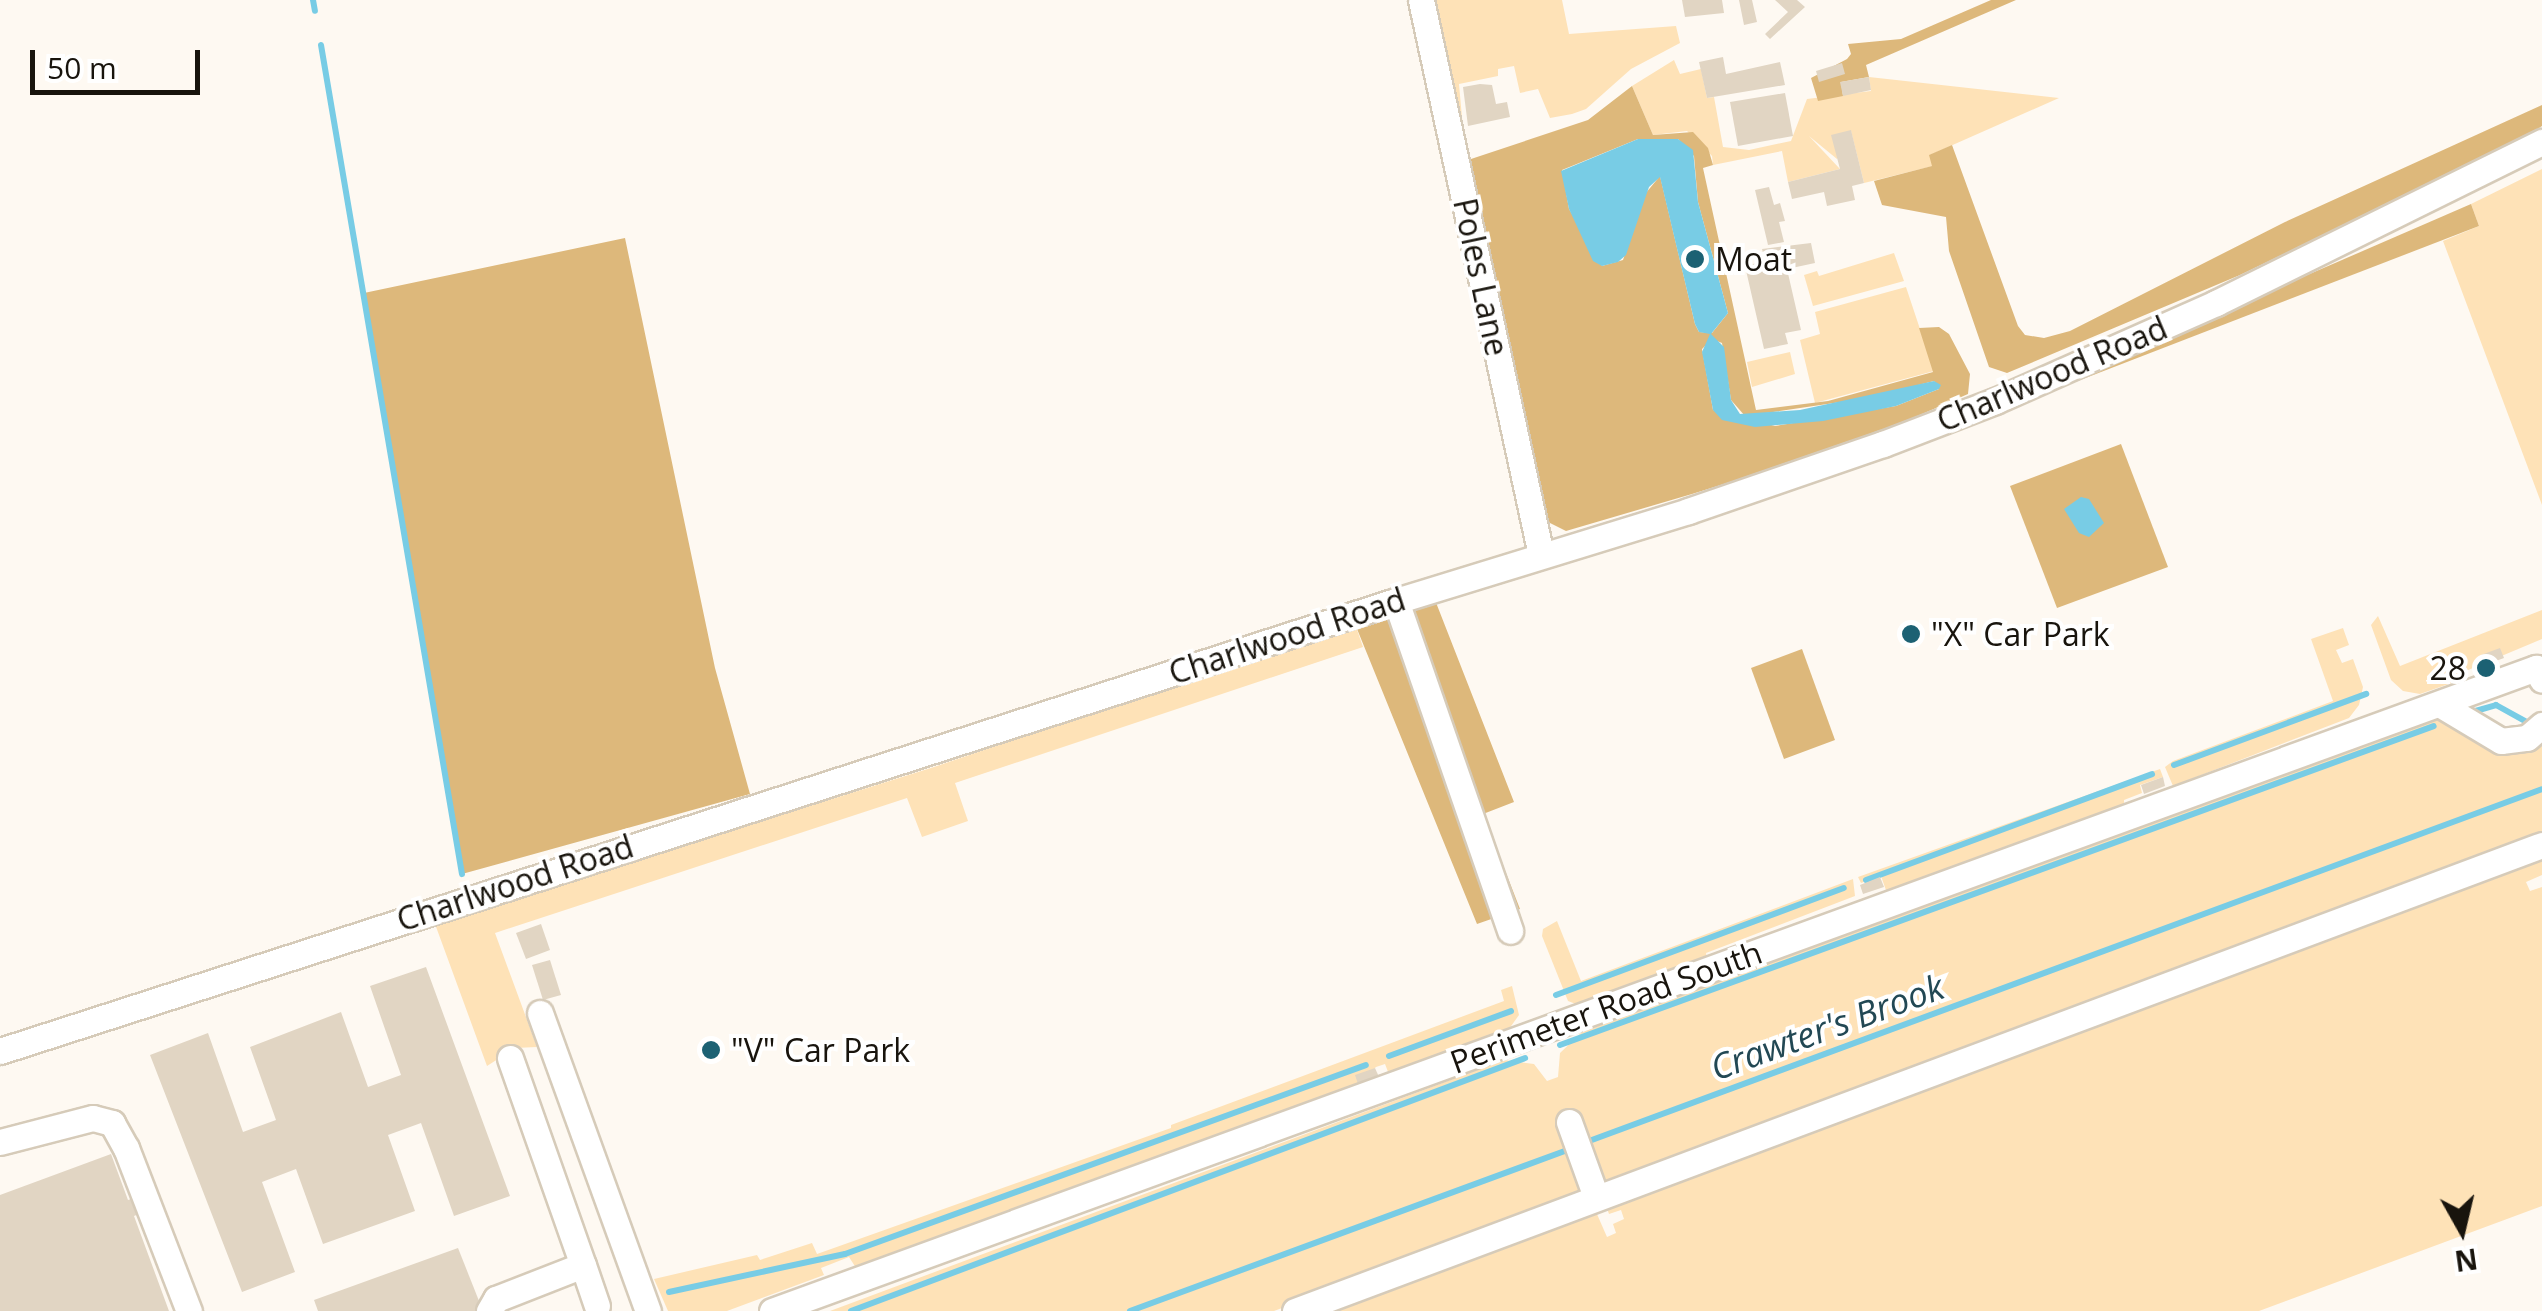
<!DOCTYPE html>
<style>
body{margin:0}
#map{position:relative;width:2542px;height:1311px;overflow:hidden;background:#fef9f2;font-family:"Open Sans",sans-serif}
div>[style]{position:absolute}
.green>*{inset:0;background:#fee2b7}
.forest>*{inset:0;background:#ddb87b}
.water>*{inset:0;background:#78cce5}
.stream>*{height:6px;margin:-3px;padding:0 3px;transform-origin:3px;border-radius:3px;background:#78cce5}
.building>*{inset:0;background:#e1d5c3}
.roads{filter:drop-shadow(2px 0 #d6cbb9) drop-shadow(-2px 0 #d6cbb9) drop-shadow(0 2px #d6cbb9) drop-shadow(0 -2px #d6cbb9)}
.minor>*{height:25px;margin:-12.5px;padding:0 12.5px;transform-origin:12.5px;border-radius:12.5px;background:#fff}
.dots>*{width:28px;height:28px;translate:-50% -50%;box-sizing:border-box;border:5px solid #fff;border-radius:50%}
span{translate:-50% -50%;white-space:nowrap;text-align:center;line-height:1.15;-webkit-text-stroke:8px #fff;paint-order:stroke}
.poi-label{font-size:32px;color:#18140d}
.left{translate:0 -50%;text-align:left}
.right{translate:-100% -50%;text-align:right}
.street-label{font-size:32px;color:#18140d}
.water-label{font-size:35px;color:#224854;font-style:italic}
.north{position:absolute;left:2412px;top:1181px;width:100px;height:100px;-webkit-text-stroke:8px #fff;paint-order:stroke;rotate:172deg;font-size:28px;font-weight:700;line-height:40px;text-align:center;color:#18140d}
.north::after{content:'';display:block;margin:auto;width:35px;height:45px;background:#18140d;clip-path:polygon(50% 0,100% 100%,50% 72%,0 100%)}
.scale{position:absolute;left:30px;top:50px;width:170px;height:45px;box-sizing:border-box;border:5px solid #18140d;border-top:0;padding-left:12px;font-size:30px;line-height:35px;white-space:nowrap;color:#18140d;-webkit-text-stroke:8px #fff;paint-order:stroke}
</style>
<div id="map">
<div class="green">
<i style="clip-path:polygon(1430px 0,1562px 0,1569px 34px,1676px 26px,1680px 43px,1631px 69px,1586px 109px,1572px 114px,1550px 118px,1538px 89px,1520px 93px,1514px 66px,1498px 69px,1498px 76px,1459px 84px,1464px 140px)"></i>
<i style="clip-path:polygon(1674px 60px,1680px 74px,1701px 69px,1707px 98px,1714px 97px,1723px 147px,1749px 150px,1791px 141px,1807px 99px,1871px 91px,1869px 77px,2059px 98px,1930px 155px,1933px 166px,1864px 183px,1851px 131px,1837px 159px,1809px 136px,1840px 169px,1788px 182px,1782px 151px,1713px 165px,1712px 156px,1687px 131px,1653px 135px,1632px 86px)"></i>
<i style="clip-path:polygon(2542px 169px,2542px 505px,2443px 241px,2479px 226px,2471px 204px)"></i>
<i style="clip-path:polygon(1894px 253px,1904px 281px,1813px 306px,1804px 275px,1817px 271px,1819px 276px)"></i>
<i style="clip-path:polygon(1906px 287px,1934px 371px,1815px 403px,1800px 340px,1820px 334px,1815px 312px)"></i>
<i style="clip-path:polygon(1790px 352px,1795px 374px,1752px 387px,1747px 362px)"></i>
<i style="clip-path:polygon(2542px 610px,2542px 639px,2461px 673px,2463px 679px,2420px 694px,2403px 691px,2391px 680px,2371px 625px,2378px 616px,2400px 666px)"></i>
<i style="clip-path:polygon(1355px 624px,1363px 647px,955px 783px,968px 821px,922px 837px,907px 798px,495px 933px,537px 1047px,515px 1048px,487px 1066px,435px 924px,934px 767px)"></i>
<i style="clip-path:polygon(2343px 628px,2349px 645px,2336px 650px,2342px 663px,2353px 659px,2363px 687px,2359px 705px,2349px 718px,2173px 786px,2165px 767px,2173px 761px,2333px 701px,2311px 639px)"></i>
<i style="clip-path:polygon(2425px 721px,2442px 721px,2502px 753px,2521px 754px,2542px 746px,2542px 839px,1610px 1185px,1584px 1186px,1581px 1196px,1274px 1311px,830px 1311px,1504px 1060px,1534px 1064px,1547px 1081px,1558px 1077px,1560px 1053px,1582px 1032px)"></i>
<i style="clip-path:polygon(2160px 769px,2163px 777px,2140px 785px,2142px 793px,2124px 800px,2124px 805px,1887px 893px,1881px 876px,1861px 883px,1858px 877px)"></i>
<i style="clip-path:polygon(2542px 851px,2542px 875px,2526px 882px,2530px 891px,2542px 887px,2542px 1206px,2259px 1311px,1311px 1311px,1593px 1205px,1607px 1237px,1616px 1233px,1613px 1224px,1624px 1219px,1621px 1210px,1609px 1214px,1604px 1200px)"></i>
<i style="clip-path:polygon(1853px 879px,1855px 896px,1706px 953px,1707px 959px,1581px 1006px,1568px 1001px,1542px 936px,1543px 929px,1557px 921px,1581px 981px)"></i>
<i style="clip-path:polygon(1512px 986px,1519px 1015px,1509px 1029px,1390px 1077px,1385px 1064px,1376px 1067px,1358px 1084px,860px 1274px,849px 1257px,821px 1268px,824px 1275px,727px 1311px,668px 1311px,654px 1279px,757px 1255px,760px 1260px,812px 1243px,817px 1254px,1171px 1128px,1171px 1125px,1504px 1001px,1501px 990px)"></i>
</div>
<div class="forest">
<i style="clip-path:polygon(1991px 0,2016px 0,1866px 65px,1869px 77px,1841px 82px,1843px 96px,1818px 101px,1811px 78px,1847px 59px,1851px 54px,1848px 44px,1901px 39px)"></i>
<i style="clip-path:polygon(evenodd,1632px 86px,1653px 135px,1693px 132px,1708px 148px,1713px 165px,1703px 168px,1756px 410px,1828px 401px,1933px 372px,1919px 328px,1939px 327px,1949px 334px,1970px 374px,1968px 394px,1858px 442px,1692px 494px,1566px 531px,1550px 523px,1536px 498px,1468px 160px,1588px 120px,1632px 86px,1638px 139px,1678px 139px,1694px 156px,1698px 202px,1728px 313px,1712px 333px,1699px 332px,1695px 324px,1660px 176px,1645px 194px,1623px 260px,1602px 266px,1569px 209px,1562px 170px,1638px 139px,1632px 86px,1712px 339px,1722px 343px,1731px 400px,1745px 416px,1868px 398px,1934px 381px,1939px 389px,1896px 406px,1775px 426px,1713px 410px,1702px 349px,1712px 339px)"></i>
<i style="clip-path:polygon(2542px 105px,2542px 126px,2520px 141px,2240px 275px,2007px 373px,1989px 367px,1949px 251px,1946px 217px,1882px 205px,1874px 181px,1932px 166px,1929px 155px,1952px 145px,2018px 326px,2025px 335px,2044px 338px,2070px 331px,2285px 222px)"></i>
<i style="clip-path:polygon(2471px 204px,2479px 226px,2070px 384px,2213px 316px)"></i>
<i style="clip-path:polygon(625px 238px,715px 668px,750px 794px,462px 874px,364px 293px)"></i>
<i style="clip-path:polygon(2121px 444px,2168px 567px,2057px 608px,2010px 486px)"></i>
<i style="clip-path:polygon(1435px 600px,1514px 802px,1483px 814px,1520px 909px,1477px 924px,1355px 624px)"></i>
<i style="clip-path:polygon(1802px 649px,1835px 740px,1784px 759px,1751px 668px)"></i>
</div>
<div class="water">
<i style="clip-path:polygon(1638px 139px,1678px 139px,1693px 150px,1698px 202px,1728px 313px,1711px 334px,1724px 347px,1731px 400px,1740px 414px,1800px 410px,1934px 381px,1941px 385px,1939px 389px,1896px 406px,1823px 421px,1755px 427px,1722px 420px,1713px 410px,1702px 352px,1710px 334px,1699px 332px,1695px 324px,1660px 177px,1649px 187px,1626px 255px,1618px 262px,1602px 266px,1593px 261px,1569px 209px,1561px 171px)"></i>
<i style="clip-path:polygon(2081px 497px,2089px 499px,2104px 523px,2089px 537px,2079px 533px,2064px 509px)"></i>
</div>
<div class="stream">
<i style="left:313px;top:0;width:11px;rotate:80deg"></i>
<i style="left:321px;top:45px;width:841px;rotate:80.35deg"></i>
<i style="left:2472px;top:712px;width:25px;rotate:-16deg"></i>
<i style="left:2496px;top:705px;width:38px;rotate:29deg"></i>
<i style="left:2174px;top:765px;width:205px;rotate:-20.3deg"></i>
<i style="left:1866px;top:880px;width:305px;rotate:-20.3deg"></i>
<i style="left:1556px;top:995px;width:307px;rotate:-20.4deg"></i>
<i style="left:1560px;top:1045px;width:930px;rotate:-20.05deg"></i>
<i style="left:1389px;top:1056px;width:130px;rotate:-20.2deg"></i>
<i style="left:1581px;top:1144px;width:1024px;rotate:-20.27deg"></i>
<i style="left:669px;top:1292px;width:180px;rotate:-12.2deg"></i>
<i style="left:845px;top:1254px;width:554px;rotate:-19.94deg"></i>
<i style="left:851px;top:1311px;width:720px;rotate:-20.57deg"></i>
<i style="left:1130px;top:1311px;width:469px;rotate:-20.2deg"></i>
</div>
<div class="building">
<i style="clip-path:polygon(1682px 0,1722px 0,1724px 13px,1685px 17px)"></i>
<i style="clip-path:polygon(1739px 0,1752px 0,1757px 22px,1744px 25px)"></i>
<i style="clip-path:polygon(1775px 0,1797px 0,1805px 7px,1770px 39px,1765px 34px,1788px 12px)"></i>
<i style="clip-path:polygon(1723px 57px,1726px 74px,1780px 62px,1785px 85px,1707px 98px,1699px 62px)"></i>
<i style="clip-path:polygon(1842px 63px,1845px 74px,1819px 82px,1816px 71px)"></i>
<i style="clip-path:polygon(1869px 77px,1871px 90px,1843px 96px,1840px 82px)"></i>
<i style="clip-path:polygon(1480px 84px,1492px 85px,1496px 104px,1507px 102px,1510px 117px,1468px 126px,1463px 87px)"></i>
<i style="clip-path:polygon(1785px 93px,1793px 136px,1738px 146px,1730px 102px)"></i>
<i style="clip-path:polygon(1851px 130px,1864px 183px,1852px 186px,1855px 200px,1827px 206px,1824px 192px,1792px 199px,1788px 182px,1840px 169px,1831px 135px)"></i>
<i style="clip-path:polygon(1769px 187px,1774px 205px,1780px 203px,1785px 221px,1779px 222px,1784px 242px,1768px 245px,1755px 190px)"></i>
<i style="clip-path:polygon(1811px 243px,1815px 263px,1787px 269px,1801px 330px,1785px 333px,1788px 344px,1764px 349px,1745px 266px,1765px 261px,1762px 249px)"></i>
<i style="clip-path:polygon(2500px 648px,2504px 658px,2485px 665px,2481px 655px)"></i>
<i style="clip-path:polygon(2163px 777px,2165px 786px,2144px 794px,2141px 785px)"></i>
<i style="clip-path:polygon(1880px 877px,1884px 887px,1863px 894px,1860px 885px)"></i>
<i style="clip-path:polygon(541px 924px,550px 950px,526px 959px,516px 933px)"></i>
<i style="clip-path:polygon(550px 960px,561px 995px,543px 1000px,532px 965px)"></i>
<i style="clip-path:polygon(426px 967px,510px 1196px,454px 1216px,421px 1123px,388px 1135px,415px 1211px,323px 1244px,296px 1169px,262px 1182px,295px 1272px,242px 1292px,150px 1055px,208px 1033px,243px 1132px,276px 1120px,250px 1047px,341px 1012px,368px 1087px,401px 1075px,370px 986px)"></i>
<i style="clip-path:polygon(1375px 1068px,1379px 1077px,1358px 1084px,1355px 1075px)"></i>
<i style="clip-path:polygon(111px 1154px,128px 1200px,140px 1196px,146px 1211px,134px 1216px,169px 1311px,0 1311px,0 1195px)"></i>
<i style="clip-path:polygon(458px 1248px,483px 1311px,318px 1311px,314px 1300px)"></i>
</div>
<div class="roads">
<div class="minor">
<i style="left:1421px;top:0;width:568px;rotate:77.8deg"></i>
<i style="left:1396px;top:601px;width:349px;rotate:70.9deg"></i>
<i style="left:2441px;top:705px;width:70px;rotate:31deg"></i>
<i style="left:2501px;top:741px;width:26px;rotate:-7deg"></i>
<i style="left:2527px;top:738px;width:20px;rotate:-41deg"></i>
<i style="left:540px;top:1013px;width:317px;rotate:70.1deg"></i>
<i style="left:0;top:1051px;width:1467px;rotate:-17.87deg"></i>
<i style="left:1396px;top:601px;width:306px;rotate:-17.1deg"></i>
<i style="left:1688px;top:511px;width:206px;rotate:-19deg"></i>
<i style="left:1883px;top:444px;width:120px;rotate:-21deg"></i>
<i style="left:1995px;top:401px;width:242px;rotate:-23.9deg"></i>
<i style="left:2216px;top:303px;width:364px;rotate:-26.3deg"></i>
<i style="left:510px;top:1058px;width:219px;rotate:70.6deg"></i>
<i style="left:1569px;top:1122px;width:80px;rotate:70.2deg"></i>
<i style="left:0;top:1142px;width:96px;rotate:-14.5deg"></i>
<i style="left:93px;top:1118px;width:20px;rotate:15deg"></i>
<i style="left:112px;top:1123px;width:29px;rotate:61deg"></i>
<i style="left:126px;top:1148px;width:175px;rotate:68.9deg"></i>
<i style="left:489px;top:1311px;width:14px;rotate:-60deg"></i>
<i style="left:496px;top:1299px;width:93px;rotate:-21.3deg"></i>
<i style="left:583px;top:1265px;width:43px;rotate:71.1deg"></i>
<i style="left:772px;top:1311px;width:1878px;rotate:-20.03deg"></i>
<i style="left:2536px;top:668px;width:13px;rotate:63deg"></i>
<i style="left:1295px;top:1311px;width:1331px;rotate:-20.49deg"></i>
</div>
</div>
<div class="dots">
<i style="left:1695px;top:259px;background:#1c6173"></i>
<i style="left:1911px;top:634px;background:#1c6173"></i>
<i style="left:2486px;top:668px;background:#1c6173"></i>
<i style="left:711px;top:1050px;background:#1c6173"></i>
</div>
<div class="poi-label">
<span class="left" style="left:1715px;top:259px">Moat</span>
<span class="left" style="left:1931px;top:634px">"X" Car Park</span>
<span class="right" style="left:2466px;top:668px">28</span>
<span class="left" style="left:731px;top:1050px">"V" Car Park</span>
</div>
<div class="street-label">
<span style="left:1481px;top:277px;rotate:78deg">Poles Lane</span>
<span style="left:2052px;top:374px;rotate:-23deg">Charlwood Road</span>
<span style="left:1287px;top:636px;rotate:-18deg">Charlwood Road</span>
<span style="left:515px;top:883px;rotate:-18deg">Charlwood Road</span>
<span style="left:1606px;top:1007px;rotate:-20deg">Perimeter Road South</span>
</div>
<div class="water-label">
<span style="left:1827px;top:1027px;rotate:-20deg">Crawter's Brook</span>
</div>
<div class="north">N</div>
<div class="scale">50 m</div>
</div>
